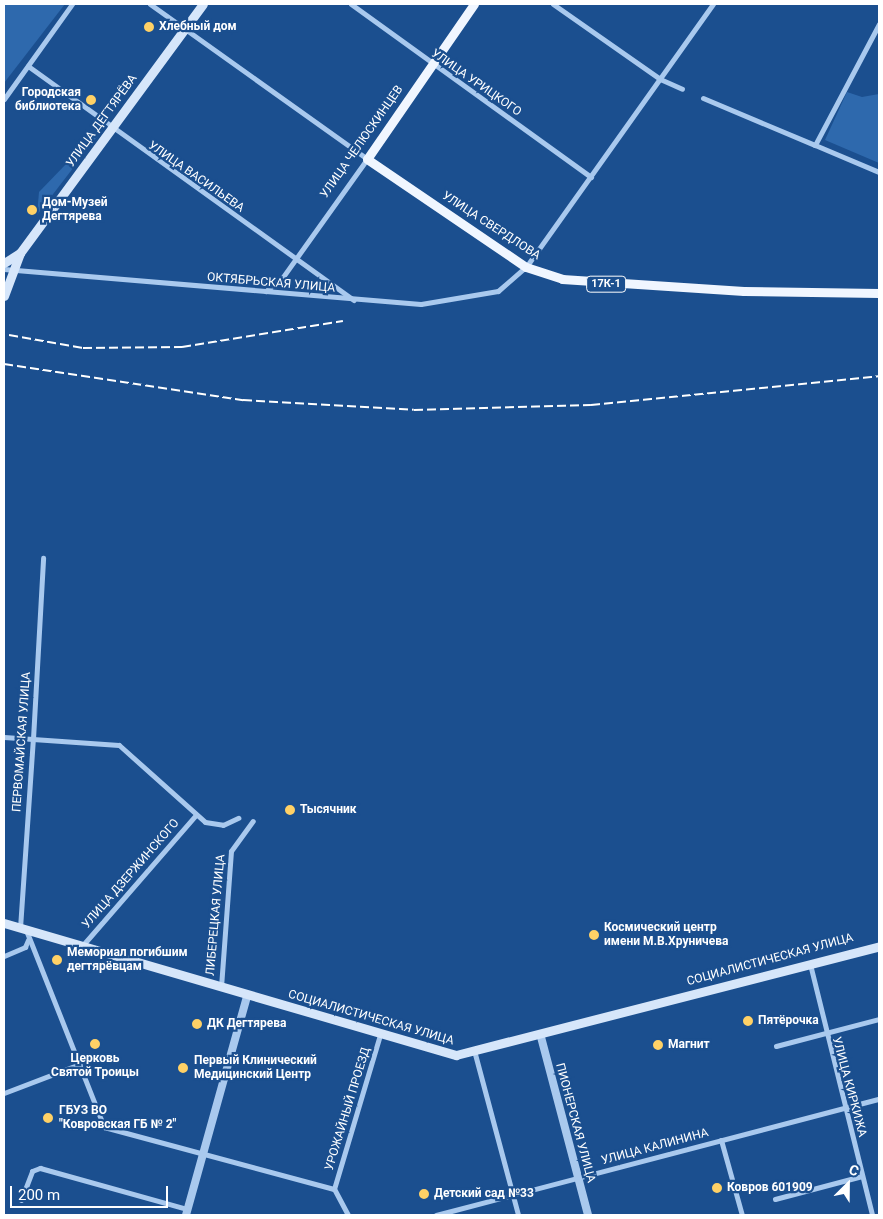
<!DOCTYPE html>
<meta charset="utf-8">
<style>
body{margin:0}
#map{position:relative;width:883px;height:1219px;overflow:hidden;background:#1b4f8f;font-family:Roboto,sans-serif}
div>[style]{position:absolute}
.green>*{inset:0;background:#2e69ad}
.pedestrian>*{height:4.5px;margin:-2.25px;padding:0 2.25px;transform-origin:2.25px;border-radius:2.25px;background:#a9c9ee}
.minor>*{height:5px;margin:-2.5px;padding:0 2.5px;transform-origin:2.5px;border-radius:2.5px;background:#a9c9ee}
.tertiary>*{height:8px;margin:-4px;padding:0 4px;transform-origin:4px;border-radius:4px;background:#a9c9ee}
.secondary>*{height:9px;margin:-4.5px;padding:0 4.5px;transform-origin:4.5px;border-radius:4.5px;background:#d6e6fa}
.primary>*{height:9px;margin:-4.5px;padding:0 4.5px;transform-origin:4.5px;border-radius:4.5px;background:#f0f6ff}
.rail>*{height:2px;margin-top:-1px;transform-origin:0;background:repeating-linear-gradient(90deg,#fff 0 9px,transparent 0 13px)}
.dots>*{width:14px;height:14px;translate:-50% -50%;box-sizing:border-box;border:2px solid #1b4f8f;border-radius:50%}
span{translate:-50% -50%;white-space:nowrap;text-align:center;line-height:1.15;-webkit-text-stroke:4.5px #1b4f8f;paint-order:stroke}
.shield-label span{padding:1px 4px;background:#1b4f8f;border:1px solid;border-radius:4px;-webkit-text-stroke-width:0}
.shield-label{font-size:11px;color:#fff;font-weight:700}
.poi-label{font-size:12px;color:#fff;font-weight:700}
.left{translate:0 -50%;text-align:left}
.right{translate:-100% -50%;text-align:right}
.street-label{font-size:12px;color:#fff}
.frame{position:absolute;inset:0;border:5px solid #fff;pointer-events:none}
.north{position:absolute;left:823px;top:1159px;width:50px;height:50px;-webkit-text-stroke:4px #1b4f8f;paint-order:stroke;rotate:23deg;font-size:14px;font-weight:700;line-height:20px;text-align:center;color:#fff}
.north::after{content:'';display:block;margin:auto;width:18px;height:22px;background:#fff;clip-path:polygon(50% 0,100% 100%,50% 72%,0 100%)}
.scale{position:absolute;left:10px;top:1186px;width:158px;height:22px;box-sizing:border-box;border:2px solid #fff;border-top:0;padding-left:6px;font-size:15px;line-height:18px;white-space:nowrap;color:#fff;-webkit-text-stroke:4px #1b4f8f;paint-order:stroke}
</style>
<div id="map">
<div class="green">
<i style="clip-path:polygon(4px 4px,65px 4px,4px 83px)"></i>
<i style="clip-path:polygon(847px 92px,862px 97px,879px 94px,879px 163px,825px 140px)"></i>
<i style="clip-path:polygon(97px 132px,100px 133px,37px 215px,39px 192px)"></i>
</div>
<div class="pedestrian">
<i style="left:33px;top:739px;width:181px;rotate:-86.8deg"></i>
</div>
<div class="minor">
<i style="left:150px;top:4px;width:267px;rotate:35.5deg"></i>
<i style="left:367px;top:159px;width:146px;rotate:125.5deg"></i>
<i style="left:282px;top:278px;width:21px;rotate:141deg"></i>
<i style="left:351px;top:4px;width:296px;rotate:35.8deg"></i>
<i style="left:553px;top:4px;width:131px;rotate:35deg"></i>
<i style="left:660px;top:79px;width:24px;rotate:24deg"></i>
<i style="left:879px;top:24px;width:137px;rotate:117.9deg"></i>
<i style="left:815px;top:145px;width:69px;rotate:22.9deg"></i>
<i style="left:28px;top:66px;width:401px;rotate:35.7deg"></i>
<i style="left:703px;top:98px;width:121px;rotate:22.8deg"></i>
<i style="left:4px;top:99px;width:117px;rotate:-54.4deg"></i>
<i style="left:4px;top:269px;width:418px;rotate:4.8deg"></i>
<i style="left:421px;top:304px;width:78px;rotate:-9.6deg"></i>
<i style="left:498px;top:291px;width:37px;rotate:-41deg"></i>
<i style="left:526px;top:267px;width:323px;rotate:-54.6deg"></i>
<i style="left:4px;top:737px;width:115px;rotate:4deg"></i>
<i style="left:119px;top:745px;width:115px;rotate:41.8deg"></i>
<i style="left:205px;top:822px;width:18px;rotate:9deg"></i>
<i style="left:223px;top:825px;width:17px;rotate:-25deg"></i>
<i style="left:20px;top:928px;width:189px;rotate:-86.1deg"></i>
<i style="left:26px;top:930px;width:212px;rotate:68.4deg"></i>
<i style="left:104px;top:1127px;width:238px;rotate:15.1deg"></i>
<i style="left:82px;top:946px;width:174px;rotate:-49deg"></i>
<i style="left:4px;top:956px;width:23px;rotate:-23deg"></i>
<i style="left:25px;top:947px;width:8px;rotate:-67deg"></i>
<i style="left:810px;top:964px;width:259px;rotate:76.1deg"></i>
<i style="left:221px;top:987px;width:136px;rotate:-85.8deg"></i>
<i style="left:231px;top:851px;width:37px;rotate:-54deg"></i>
<i style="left:776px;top:1046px;width:106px;rotate:-14.7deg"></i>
<i style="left:475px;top:1054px;width:167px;rotate:75deg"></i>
<i style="left:4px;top:1093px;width:81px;rotate:-20.9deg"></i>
<i style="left:721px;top:1140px;width:78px;rotate:74.4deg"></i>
<i style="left:775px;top:1199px;width:90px;rotate:-14.8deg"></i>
<i style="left:21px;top:1200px;width:31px;rotate:-69deg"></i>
<i style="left:32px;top:1171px;width:9px;rotate:-21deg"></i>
<i style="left:40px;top:1168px;width:153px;rotate:15.6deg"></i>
<i style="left:348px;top:1215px;width:30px;rotate:-118deg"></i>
<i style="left:334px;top:1189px;width:161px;rotate:-73.4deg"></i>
<i style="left:436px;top:1215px;width:458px;rotate:-14.7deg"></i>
</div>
<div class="tertiary">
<i style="left:541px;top:1037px;width:184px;rotate:75.2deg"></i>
<i style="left:186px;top:1215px;width:227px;rotate:-74.4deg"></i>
</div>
<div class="secondary">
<i style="left:4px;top:263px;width:19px;rotate:-32deg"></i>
<i style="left:4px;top:296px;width:46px;rotate:-69.6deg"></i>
<i style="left:20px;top:253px;width:309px;rotate:-53.7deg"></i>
<i style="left:4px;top:923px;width:471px;rotate:16.3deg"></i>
<i style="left:456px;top:1055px;width:437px;rotate:-14.4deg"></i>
</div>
<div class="primary">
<i style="left:474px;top:4px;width:188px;rotate:124.6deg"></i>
<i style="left:367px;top:159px;width:192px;rotate:34.2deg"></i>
<i style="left:526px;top:267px;width:38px;rotate:18deg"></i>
<i style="left:562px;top:279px;width:182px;rotate:3.8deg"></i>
<i style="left:744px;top:291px;width:135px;rotate:0.8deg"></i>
</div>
<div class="rail">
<i style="left:9px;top:335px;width:75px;rotate:10deg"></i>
<i style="left:83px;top:348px;width:99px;rotate:-0.6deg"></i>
<i style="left:182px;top:347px;width:163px;rotate:-9.2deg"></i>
<i style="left:4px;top:364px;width:242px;rotate:8.6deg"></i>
<i style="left:243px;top:400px;width:171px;rotate:3.3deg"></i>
<i style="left:414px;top:410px;width:177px;rotate:-1.6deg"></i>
<i style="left:591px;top:405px;width:289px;rotate:-5.7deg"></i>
</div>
<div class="dots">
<i style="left:149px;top:27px;background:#ffd166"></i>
<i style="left:91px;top:100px;background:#ffd166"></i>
<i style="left:32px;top:210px;background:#ffd166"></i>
<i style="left:290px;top:810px;background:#ffd166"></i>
<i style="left:594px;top:935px;background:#ffd166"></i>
<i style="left:57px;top:960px;background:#ffd166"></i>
<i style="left:748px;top:1021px;background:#ffd166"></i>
<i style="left:197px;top:1024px;background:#ffd166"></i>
<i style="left:95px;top:1044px;background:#ffd166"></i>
<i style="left:658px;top:1045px;background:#ffd166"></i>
<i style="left:183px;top:1068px;background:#ffd166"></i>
<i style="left:48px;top:1118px;background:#ffd166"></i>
<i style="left:717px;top:1188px;background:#ffd166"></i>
<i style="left:424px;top:1194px;background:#ffd166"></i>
</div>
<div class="shield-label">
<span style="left:606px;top:284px">17К-1</span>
</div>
<div class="poi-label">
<span class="left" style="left:159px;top:27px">Хлебный дом</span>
<span class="right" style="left:81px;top:100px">Городская<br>библиотека</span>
<span class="left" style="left:42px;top:210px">Дом-Музей<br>Дегтярева</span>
<span class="left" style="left:300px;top:810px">Тысячник</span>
<span class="left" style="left:604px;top:935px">Космический центр<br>имени М.В.Хруничева</span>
<span class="left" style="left:67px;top:960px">Мемориал погибшим<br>дегтярёвцам</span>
<span class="left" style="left:758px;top:1021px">Пятёрочка</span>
<span class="left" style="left:207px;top:1024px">ДК Дегтярева</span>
<span class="left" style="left:668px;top:1045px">Магнит</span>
<span style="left:95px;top:1066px">Церковь<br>Святой Троицы</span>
<span class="left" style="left:194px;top:1068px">Первый Клинический<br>Медицинский Центр</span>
<span class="left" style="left:59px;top:1118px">ГБУЗ ВО<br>"Ковровская ГБ № 2"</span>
<span class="left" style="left:727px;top:1188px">Ковров 601909</span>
<span class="left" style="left:434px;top:1194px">Детский сад №33</span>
</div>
<div class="street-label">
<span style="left:476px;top:83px;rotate:35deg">УЛИЦА УРИЦКОГО</span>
<span style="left:102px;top:121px;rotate:-54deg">УЛИЦА ДЕГТЯРЁВА</span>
<span style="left:362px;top:142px;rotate:-55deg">УЛИЦА ЧЕЛЮСКИНЦЕВ</span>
<span style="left:196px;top:177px;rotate:35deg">УЛИЦА ВАСИЛЬЕВА</span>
<span style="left:491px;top:226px;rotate:33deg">УЛИЦА СВЕРДЛОВА</span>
<span style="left:271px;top:283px;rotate:5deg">ОКТЯБРЬСКАЯ УЛИЦА</span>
<span style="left:22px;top:742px;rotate:-86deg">ПЕРВОМАЙСКАЯ УЛИЦА</span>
<span style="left:131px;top:874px;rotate:-49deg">УЛИЦА ДЗЕРЖИНСКОГО</span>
<span style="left:216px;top:915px;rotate:-85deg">ЛИБЕРЕЦКАЯ УЛИЦА</span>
<span style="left:770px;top:960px;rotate:-15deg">СОЦИАЛИСТИЧЕСКАЯ УЛИЦА</span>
<span style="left:371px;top:1018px;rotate:16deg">СОЦИАЛИСТИЧЕСКАЯ УЛИЦА</span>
<span style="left:849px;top:1087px;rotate:75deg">УЛИЦА КИРКИЖА</span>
<span style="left:348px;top:1109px;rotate:-73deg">УРОЖАЙНЫЙ ПРОЕЗД</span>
<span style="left:575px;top:1123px;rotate:75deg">ПИОНЕРСКАЯ УЛИЦА</span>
<span style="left:655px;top:1147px;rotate:-15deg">УЛИЦА КАЛИНИНА</span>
</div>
<div class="frame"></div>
<div class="north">С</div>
<div class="scale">200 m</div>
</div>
